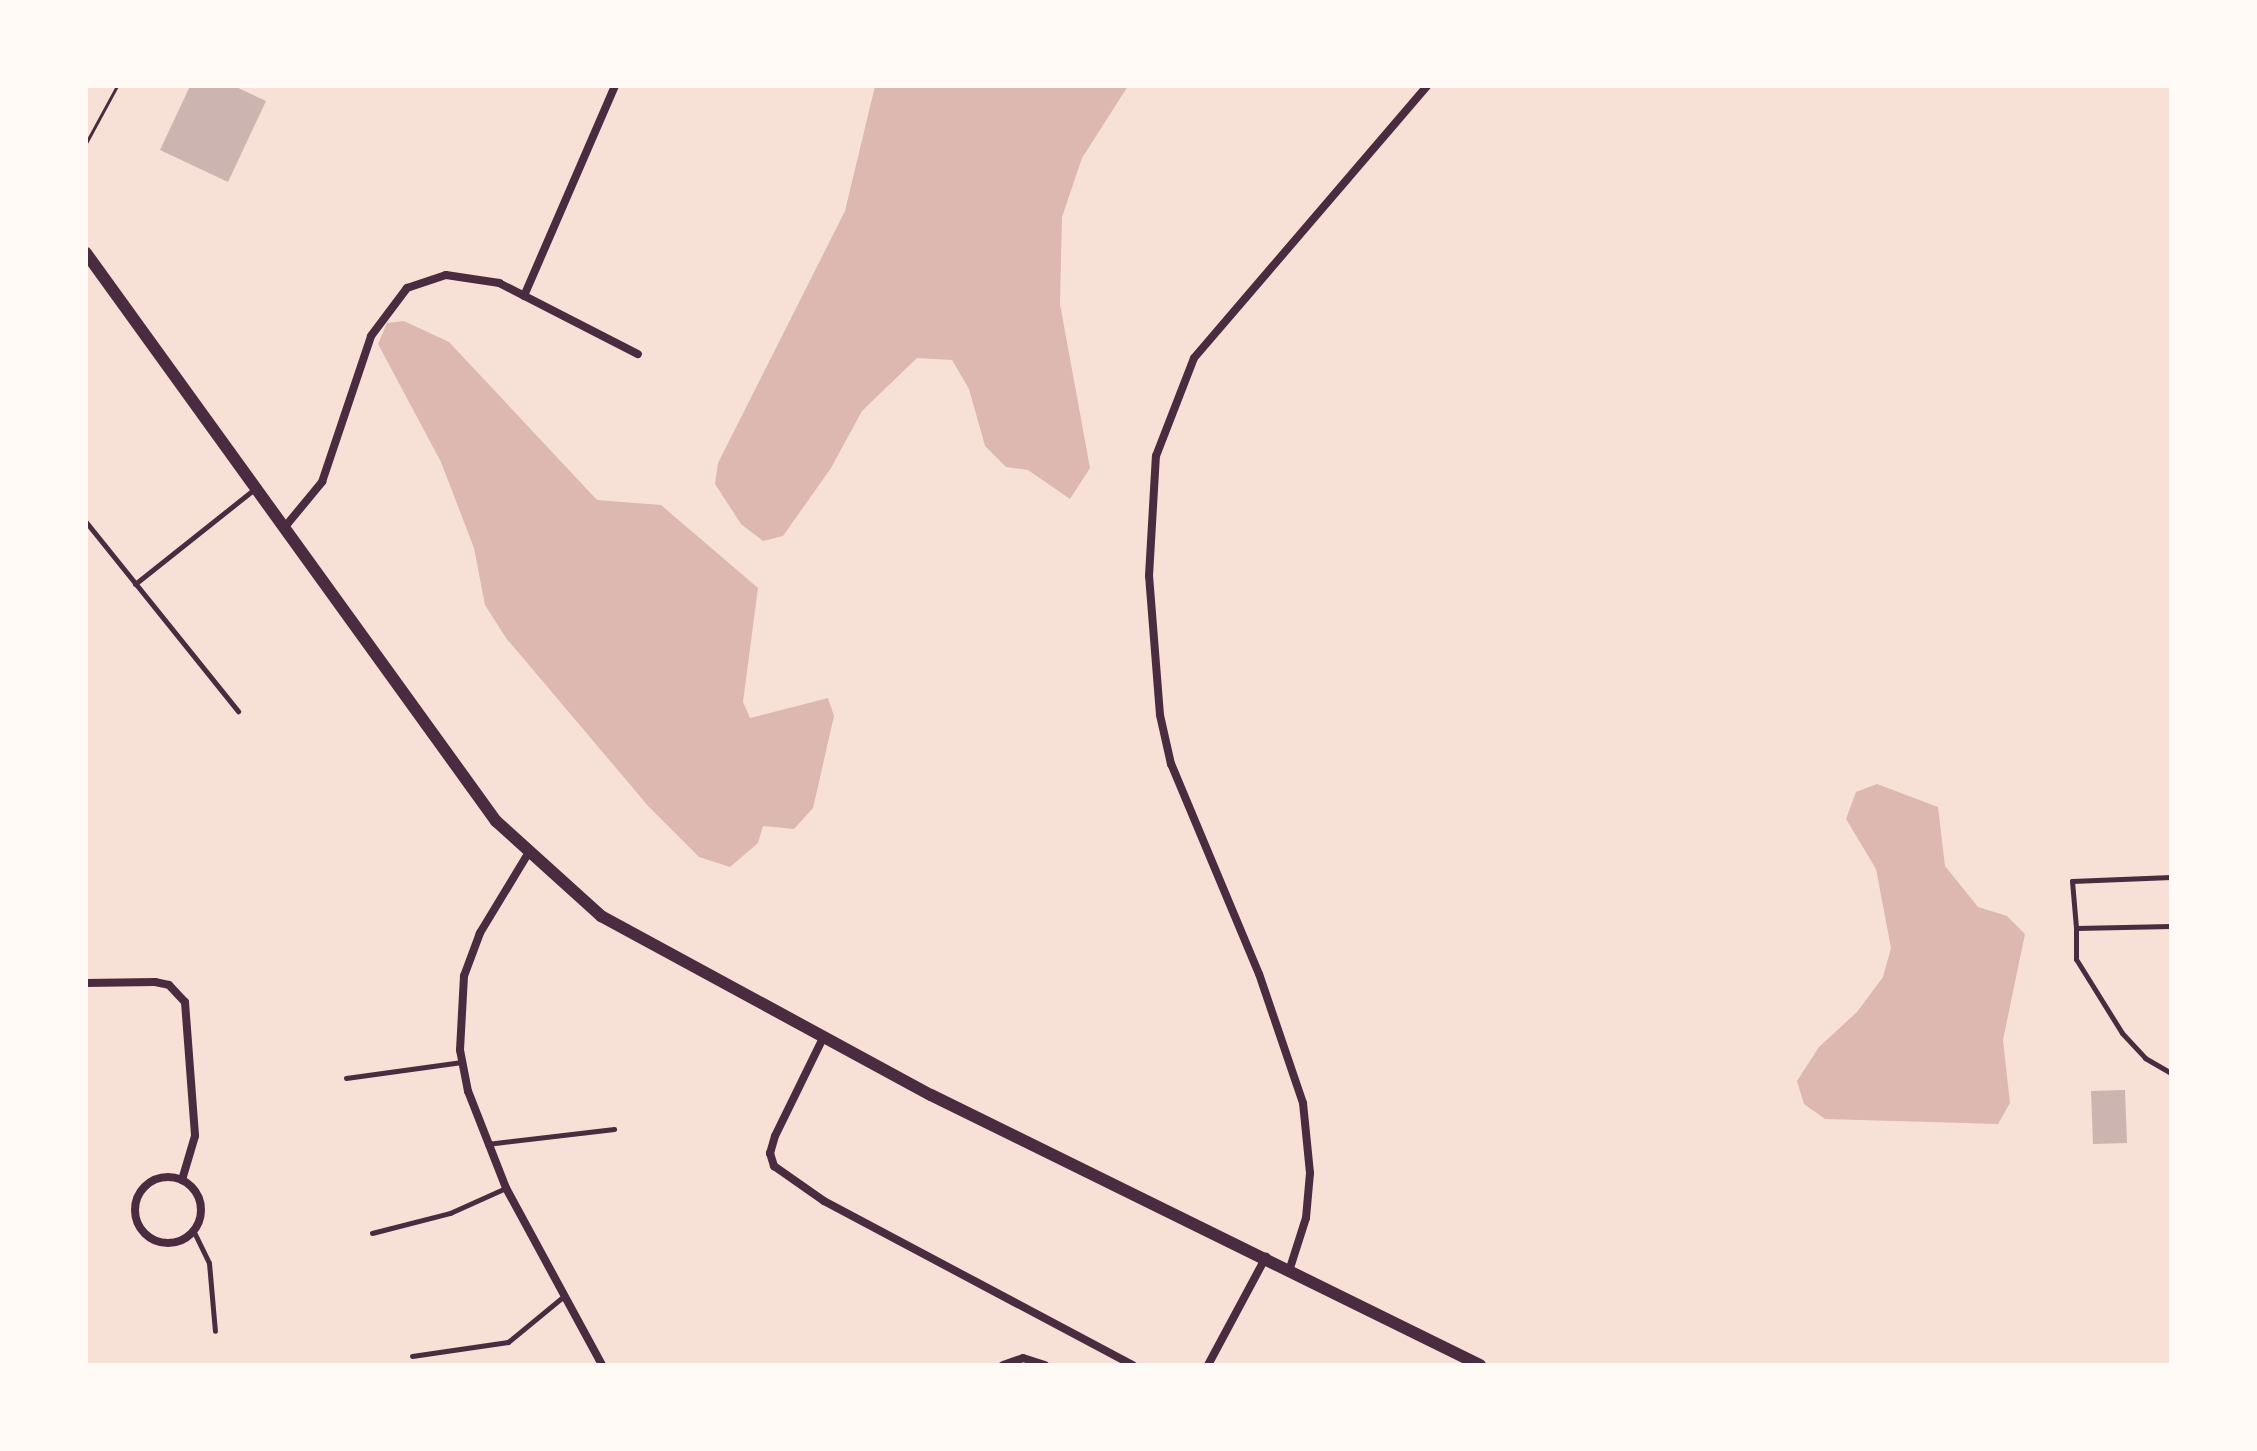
<!DOCTYPE html>
<style>
body{margin:0}
#map{position:relative;width:2257px;height:1451px;overflow:hidden;background:#f7e1d7;font-family:Montserrat,sans-serif}
div>[style]{position:absolute}
.water>*{inset:0;background:#dcb8b0}
.building>*{inset:0;background:#ccb4b1}
.path>*{height:3px;margin:-1.5px;padding:0 1.5px;transform-origin:1.5px;border-radius:1.5px;background:#4a2c40}
.service>*{height:5px;margin:-2.5px;padding:0 2.5px;transform-origin:2.5px;border-radius:2.5px;background:#4a2c40}
.minor>*{height:8px;margin:-4px;padding:0 4px;transform-origin:4px;border-radius:4px;background:#4a2c40}
.minor>.ring{margin:-4px;padding:0;box-sizing:content-box;background:none;border:8px solid #4a2c40;border-radius:50%}
.tertiary>*{height:12px;margin:-6px;padding:0 6px;transform-origin:6px;border-radius:6px;background:#4a2c40}
span{translate:-50% -50%;white-space:nowrap;text-align:center;line-height:1.15;-webkit-text-stroke:8px #fffaf5;paint-order:stroke}
.frame{position:absolute;inset:0;border:88px solid #fffaf5;pointer-events:none}
</style>
<div id="map">
<div class="water">
<i style="clip-path:polygon(875px 86px,1128px 86px,1082px 158px,1062px 217px,1060px 304px,1090px 468px,1070px 499px,1028px 470px,1006px 467px,985px 446px,969px 389px,952px 360px,917px 358px,862px 411px,831px 468px,783px 536px,763px 541px,741px 524px,715px 484px,718px 463px,845px 211px)"></i>
<i style="clip-path:polygon(404px 321px,449px 342px,597px 500px,661px 505px,758px 588px,743px 702px,750px 718px,828px 698px,834px 716px,813px 808px,794px 829px,763px 826px,758px 843px,730px 867px,699px 857px,649px 807px,506px 638px,485px 605px,474px 548px,441px 462px,378px 344px,387px 323px)"></i>
<i style="clip-path:polygon(1877px 784px,1938px 807px,1945px 866px,1978px 907px,2007px 916px,2025px 934px,2003px 1040px,2010px 1103px,1998px 1124px,1825px 1119px,1804px 1104px,1797px 1081px,1819px 1047px,1857px 1012px,1883px 977px,1891px 948px,1876px 869px,1846px 819px,1856px 792px)"></i>
</div>
<div class="building">
<i style="clip-path:polygon(190px 86px,234px 86px,266px 101px,228px 182px,160px 150px)"></i>
<i style="clip-path:polygon(2125px 1090px,2127px 1143px,2093px 1144px,2091px 1091px)"></i>
</div>
<div class="path">
<i style="left:86px;top:143px;width:65px;rotate:-61.5deg"></i>
</div>
<div class="service">
<i style="left:86px;top:522px;width:243px;rotate:51.2deg"></i>
<i style="left:135px;top:584px;width:151px;rotate:-38.5deg"></i>
<i style="left:2171px;top:877px;width:99px;rotate:177.7deg"></i>
<i style="left:2072px;top:881px;width:47px;rotate:85.1deg"></i>
<i style="left:2076px;top:928px;width:95px;rotate:-1.2deg"></i>
<i style="left:2076px;top:928px;width:31px;rotate:90deg"></i>
<i style="left:2076px;top:959px;width:87px;rotate:58.1deg"></i>
<i style="left:2122px;top:1033px;width:34px;rotate:47deg"></i>
<i style="left:2145px;top:1058px;width:30px;rotate:30deg"></i>
<i style="left:346px;top:1078px;width:117px;rotate:-7.9deg"></i>
<i style="left:487px;top:1144px;width:128px;rotate:-6.7deg"></i>
<i style="left:194px;top:1232px;width:34px;rotate:64deg"></i>
<i style="left:209px;top:1263px;width:68px;rotate:85deg"></i>
<i style="left:372px;top:1233px;width:81px;rotate:-14.4deg"></i>
<i style="left:450px;top:1213px;width:61px;rotate:-24.1deg"></i>
<i style="left:412px;top:1356px;width:97px;rotate:-8.3deg"></i>
<i style="left:508px;top:1342px;width:72px;rotate:-39.4deg"></i>
</div>
<div class="minor">
<i style="left:524px;top:296px;width:229px;rotate:-66.6deg"></i>
<i style="left:284px;top:528px;width:60px;rotate:-50.4deg"></i>
<i style="left:322px;top:482px;width:154px;rotate:-71.4deg"></i>
<i style="left:371px;top:336px;width:60px;rotate:-53.1deg"></i>
<i style="left:407px;top:288px;width:41px;rotate:-18.4deg"></i>
<i style="left:446px;top:275px;width:54px;rotate:8.6deg"></i>
<i style="left:499px;top:283px;width:156px;rotate:27.1deg"></i>
<i style="left:529px;top:852px;width:95px;rotate:121.2deg"></i>
<i style="left:480px;top:933px;width:46px;rotate:110.4deg"></i>
<i style="left:464px;top:976px;width:74px;rotate:93.1deg"></i>
<i style="left:460px;top:1050px;width:42px;rotate:79deg"></i>
<i style="left:468px;top:1091px;width:104px;rotate:68.6deg"></i>
<i style="left:506px;top:1188px;width:201px;rotate:61.5deg"></i>
<i style="left:86px;top:983px;width:69px;rotate:-0.8deg"></i>
<i style="left:155px;top:982px;width:14px;rotate:12deg"></i>
<i style="left:169px;top:985px;width:23px;rotate:47deg"></i>
<i style="left:185px;top:1002px;width:134px;rotate:85.7deg"></i>
<i style="left:195px;top:1136px;width:46px;rotate:106.5deg"></i>
<i style="left:823px;top:1038px;width:109px;rotate:116.1deg"></i>
<i style="left:775px;top:1136px;width:18px;rotate:106deg"></i>
<i style="left:770px;top:1153px;width:14px;rotate:73deg"></i>
<i style="left:774px;top:1166px;width:61px;rotate:35deg"></i>
<i style="left:824px;top:1201px;width:350px;rotate:28deg"></i>
<i class="ring" style="left:135px;top:1177px;width:58px;height:58px"></i>
<i style="left:1290px;top:1268px;width:52px;rotate:-72.3deg"></i>
<i style="left:1306px;top:1218px;width:45px;rotate:-84.9deg"></i>
<i style="left:1310px;top:1173px;width:70px;rotate:-95.7deg"></i>
<i style="left:1303px;top:1103px;width:136px;rotate:-108.8deg"></i>
<i style="left:1259px;top:974px;width:228px;rotate:-112.7deg"></i>
<i style="left:1171px;top:764px;width:50px;rotate:-102.7deg"></i>
<i style="left:1160px;top:715px;width:139px;rotate:-94.5deg"></i>
<i style="left:1149px;top:576px;width:120px;rotate:-86.7deg"></i>
<i style="left:1156px;top:456px;width:105px;rotate:-68.8deg"></i>
<i style="left:1194px;top:358px;width:358px;rotate:-49.4deg"></i>
<i style="left:1003px;top:1365px;width:21px;rotate:-19deg"></i>
<i style="left:1023px;top:1358px;width:23px;rotate:18deg"></i>
<i style="left:1208px;top:1365px;width:123px;rotate:-61.8deg"></i>
</div>
<div class="tertiary">
<i style="left:86px;top:253px;width:701px;rotate:54.18deg"></i>
<i style="left:496px;top:821px;width:142px;rotate:42.1deg"></i>
<i style="left:601px;top:916px;width:375px;rotate:28.5deg"></i>
<i style="left:931px;top:1095px;width:612px;rotate:26.19deg"></i>
</div>
<div class="frame"></div>
</div>
